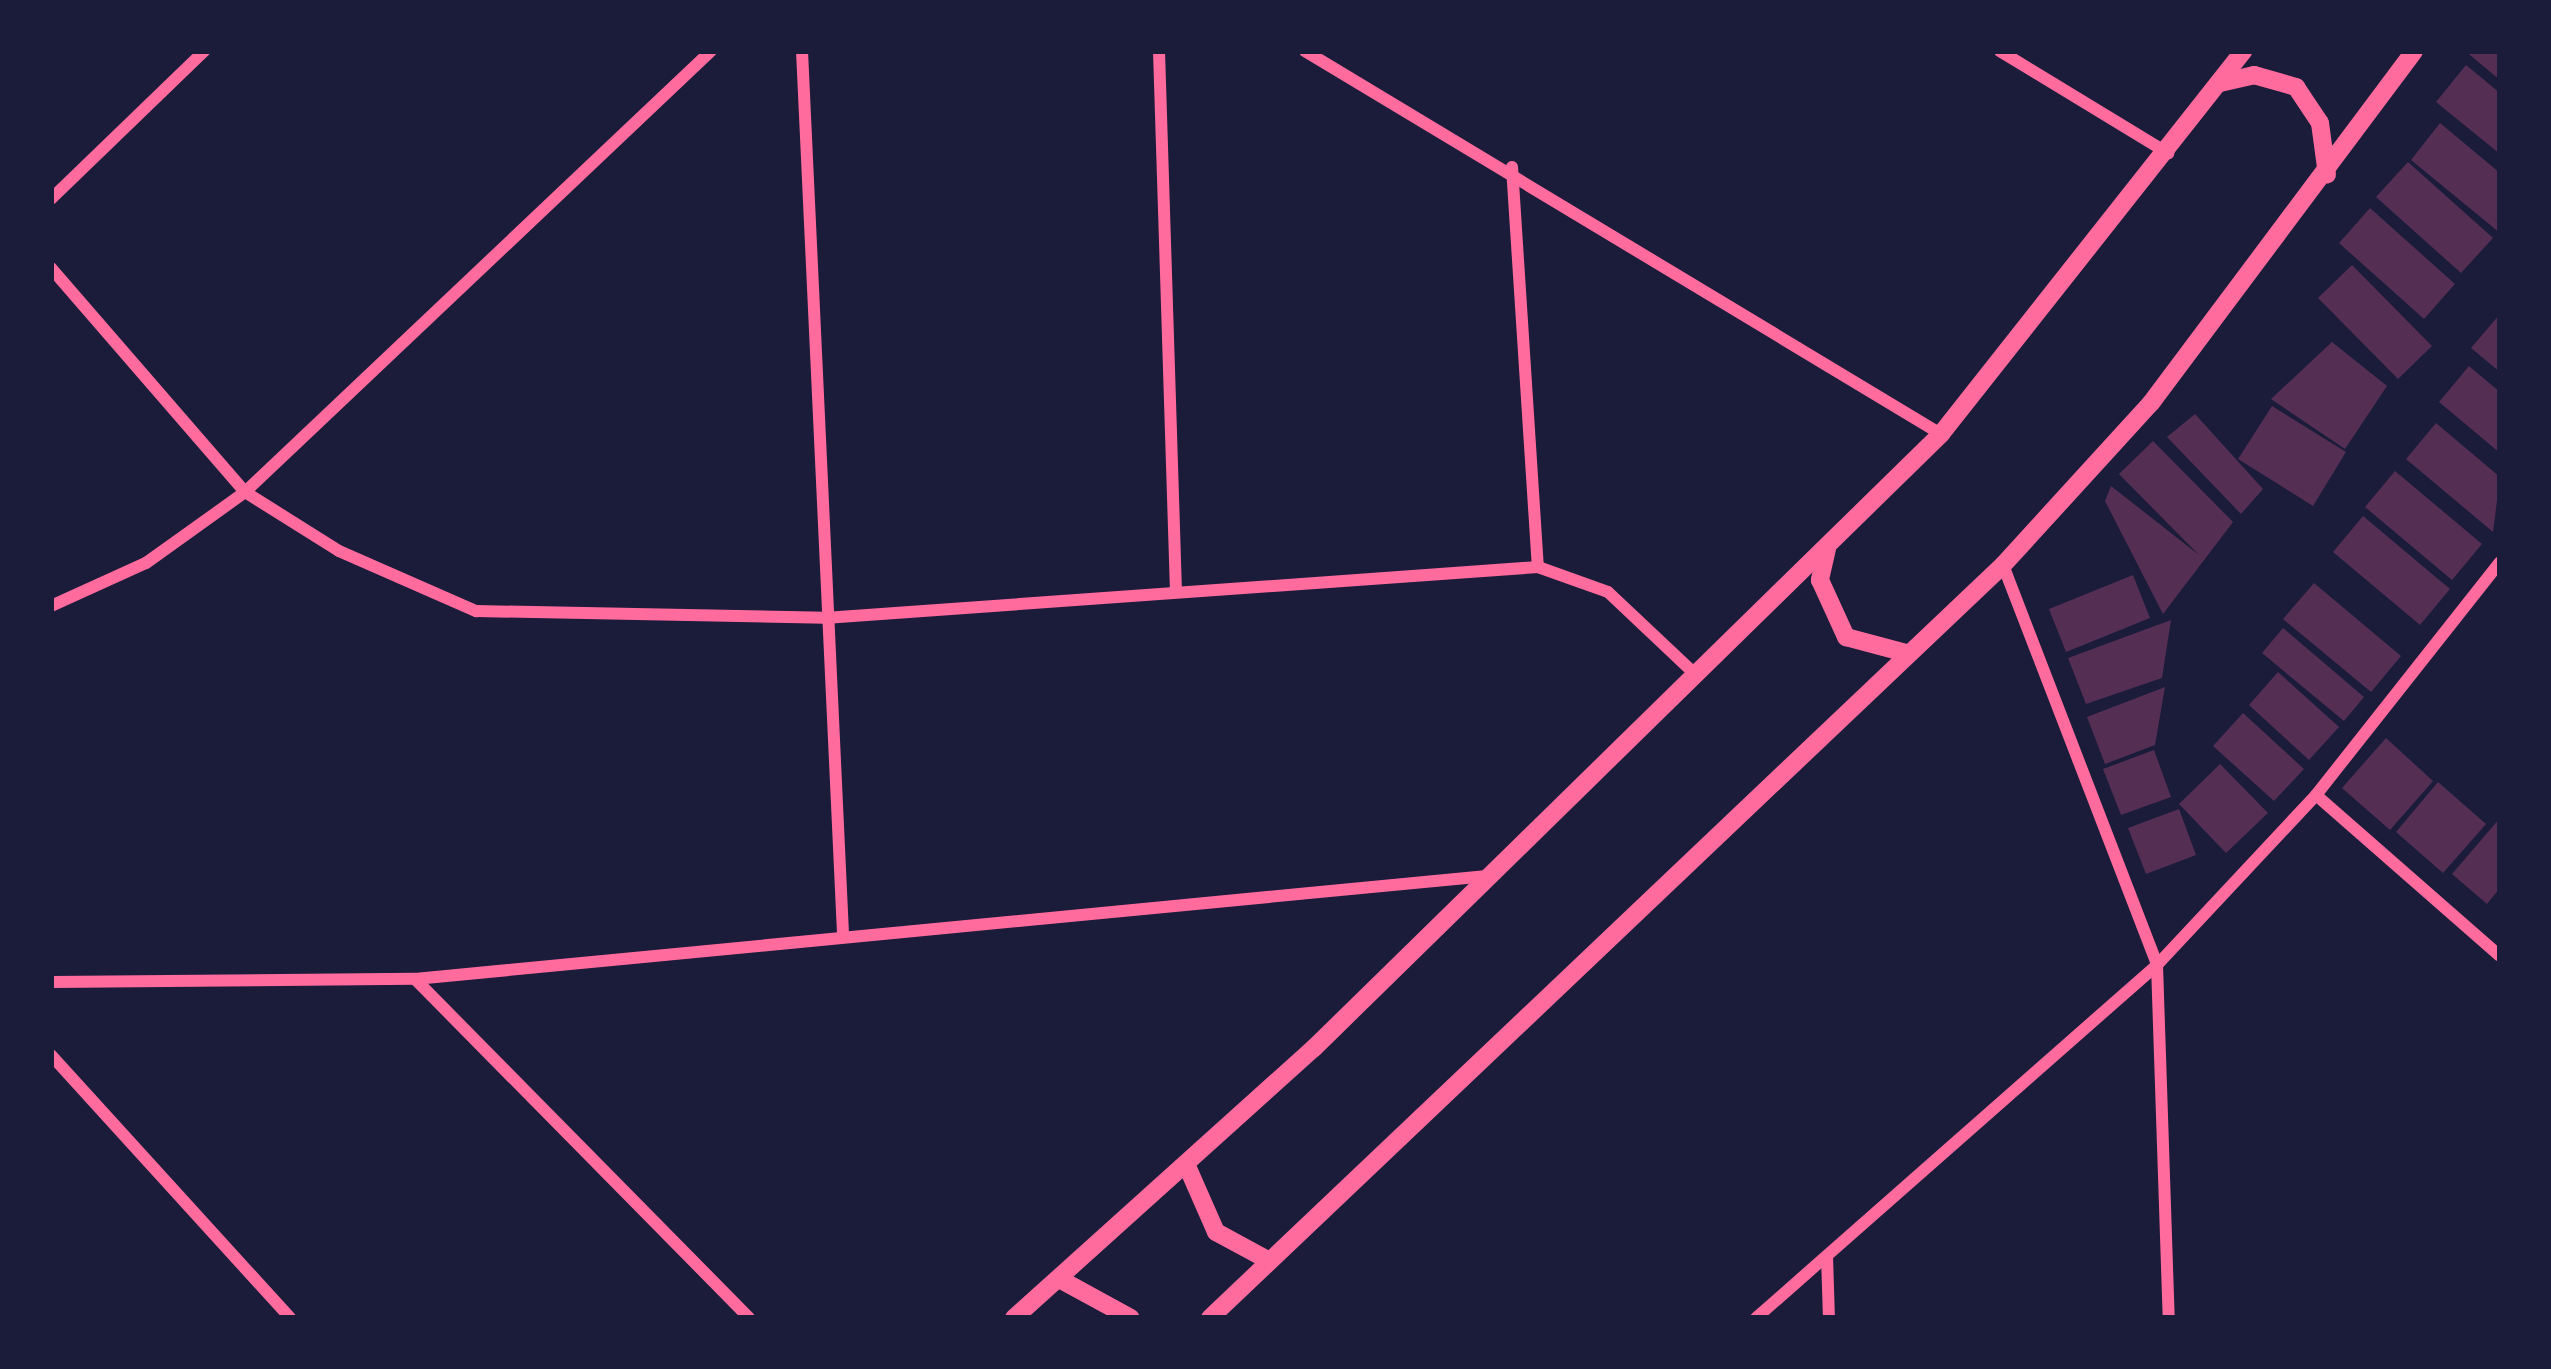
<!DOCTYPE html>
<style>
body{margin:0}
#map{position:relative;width:2551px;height:1369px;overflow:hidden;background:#1b1b3a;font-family:Barlow,sans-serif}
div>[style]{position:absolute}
.building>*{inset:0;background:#542f53}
.minor>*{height:12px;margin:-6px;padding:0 6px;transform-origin:6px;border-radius:6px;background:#ff6b9d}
.tertiary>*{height:18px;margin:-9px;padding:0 9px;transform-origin:9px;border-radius:9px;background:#ff6b9d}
span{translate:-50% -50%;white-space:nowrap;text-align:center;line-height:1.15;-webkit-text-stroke:12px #1b1b3a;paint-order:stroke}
.frame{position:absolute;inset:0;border:54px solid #1b1b3a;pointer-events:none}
</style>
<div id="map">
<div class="building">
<i style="clip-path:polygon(2465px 51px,2500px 51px,2500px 80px)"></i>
<i style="clip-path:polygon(2466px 65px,2500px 93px,2500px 154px,2436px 102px)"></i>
<i style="clip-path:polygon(2440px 123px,2500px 173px,2500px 233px,2411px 160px)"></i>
<i style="clip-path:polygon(2408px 162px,2493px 238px,2461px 273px,2376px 197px)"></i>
<i style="clip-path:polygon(2370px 208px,2455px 284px,2424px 319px,2339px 243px)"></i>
<i style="clip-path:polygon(2352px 265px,2432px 346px,2398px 379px,2318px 298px)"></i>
<i style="clip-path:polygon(2500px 314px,2500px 372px,2471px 348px)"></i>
<i style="clip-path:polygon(2332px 342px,2387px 386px,2345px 449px,2271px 399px)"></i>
<i style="clip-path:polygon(2469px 366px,2500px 392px,2500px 453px,2439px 402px)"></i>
<i style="clip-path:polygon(2272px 406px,2346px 452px,2313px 506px,2238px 459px)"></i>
<i style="clip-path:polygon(2195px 414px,2263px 489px,2241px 514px,2167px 437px)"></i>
<i style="clip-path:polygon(2436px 423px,2500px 477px,2493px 532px,2406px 459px)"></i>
<i style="clip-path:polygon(2153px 441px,2233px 522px,2163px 614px,2105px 501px,2111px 486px,2199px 555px,2119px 474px)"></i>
<i style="clip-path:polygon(2395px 471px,2482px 544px,2452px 580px,2365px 507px)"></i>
<i style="clip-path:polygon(2363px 516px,2450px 589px,2420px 625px,2333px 552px)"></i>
<i style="clip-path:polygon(2133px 575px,2150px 618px,2066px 652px,2049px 609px)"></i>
<i style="clip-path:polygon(2314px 583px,2401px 656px,2371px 692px,2283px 619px)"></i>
<i style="clip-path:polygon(2171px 620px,2162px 678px,2086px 704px,2068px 658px)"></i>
<i style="clip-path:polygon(2283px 628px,2364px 697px,2344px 721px,2262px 653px)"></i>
<i style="clip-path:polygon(2278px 672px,2339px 727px,2309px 760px,2249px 705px)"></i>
<i style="clip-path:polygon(2165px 687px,2155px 745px,2105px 764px,2087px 717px)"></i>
<i style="clip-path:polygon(2243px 713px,2304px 769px,2274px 801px,2213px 746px)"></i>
<i style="clip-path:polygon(2386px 738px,2433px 781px,2390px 830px,2342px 788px)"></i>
<i style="clip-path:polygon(2154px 750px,2171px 797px,2121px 815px,2103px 769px)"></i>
<i style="clip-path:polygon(2220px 764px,2268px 813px,2226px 853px,2179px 804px)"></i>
<i style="clip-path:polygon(2438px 782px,2486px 824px,2443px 873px,2396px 832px)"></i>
<i style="clip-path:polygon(2179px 809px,2196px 855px,2146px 874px,2128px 828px)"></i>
<i style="clip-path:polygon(2500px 818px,2500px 888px,2487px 904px,2452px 874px)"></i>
</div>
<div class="minor">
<i style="left:802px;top:51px;width:884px;rotate:87.34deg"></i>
<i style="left:1159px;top:51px;width:540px;rotate:88.2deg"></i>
<i style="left:1305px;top:51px;width:742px;rotate:31.06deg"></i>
<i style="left:2000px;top:51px;width:197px;rotate:31.3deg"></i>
<i style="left:1512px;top:167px;width:401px;rotate:86.3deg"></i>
<i style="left:51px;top:199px;width:213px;rotate:-44deg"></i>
<i style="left:51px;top:268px;width:296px;rotate:49.1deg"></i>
<i style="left:245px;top:492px;width:111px;rotate:32.1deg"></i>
<i style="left:339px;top:551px;width:150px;rotate:23.7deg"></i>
<i style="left:476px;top:611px;width:349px;rotate:1.1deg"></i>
<i style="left:825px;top:618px;width:715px;rotate:-4.09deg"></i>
<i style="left:1538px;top:567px;width:74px;rotate:19.7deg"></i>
<i style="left:1608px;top:592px;width:120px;rotate:43.3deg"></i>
<i style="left:2003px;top:565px;width:429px;rotate:68.9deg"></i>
<i style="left:2157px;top:965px;width:353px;rotate:88.1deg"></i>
<i style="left:51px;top:606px;width:104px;rotate:-24.4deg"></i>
<i style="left:146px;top:563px;width:122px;rotate:-35.6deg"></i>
<i style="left:245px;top:492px;width:642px;rotate:-43.42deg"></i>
<i style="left:2316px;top:795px;width:244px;rotate:41.2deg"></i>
<i style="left:415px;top:979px;width:476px;rotate:45.4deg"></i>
<i style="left:51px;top:982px;width:364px;rotate:-0.5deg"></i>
<i style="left:415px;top:979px;width:1077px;rotate:-5.49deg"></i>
<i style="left:51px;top:1055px;width:355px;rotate:47.7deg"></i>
<i style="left:1827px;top:1256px;width:62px;rotate:88.2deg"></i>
<i style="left:1756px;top:1318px;width:534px;rotate:-41.36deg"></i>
<i style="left:2157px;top:965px;width:233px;rotate:-46.9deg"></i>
<i style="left:2316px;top:795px;width:297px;rotate:-51.7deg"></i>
</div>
<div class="tertiary">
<i style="left:2220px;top:83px;width:35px;rotate:-13deg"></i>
<i style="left:2254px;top:75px;width:44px;rotate:15.9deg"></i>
<i style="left:2296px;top:87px;width:43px;rotate:56.3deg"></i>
<i style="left:2320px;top:123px;width:52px;rotate:82.3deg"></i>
<i style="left:1827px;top:549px;width:32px;rotate:103deg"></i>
<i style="left:1820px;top:580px;width:63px;rotate:65.5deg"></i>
<i style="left:1846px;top:637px;width:62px;rotate:14.9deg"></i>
<i style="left:1187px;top:1166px;width:72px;rotate:66.3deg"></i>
<i style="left:1216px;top:1232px;width:57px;rotate:28.4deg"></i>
<i style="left:1063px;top:1281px;width:77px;rotate:28.6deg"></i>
<i style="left:1014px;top:1318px;width:404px;rotate:-42deg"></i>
<i style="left:1314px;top:1048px;width:878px;rotate:-44.4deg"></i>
<i style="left:1941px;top:434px;width:488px;rotate:-51.7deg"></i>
<i style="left:1210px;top:1318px;width:1094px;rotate:-43.52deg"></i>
<i style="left:2003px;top:565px;width:219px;rotate:-47.6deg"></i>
<i style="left:2151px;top:403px;width:439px;rotate:-53.2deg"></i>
</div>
<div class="frame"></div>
</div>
